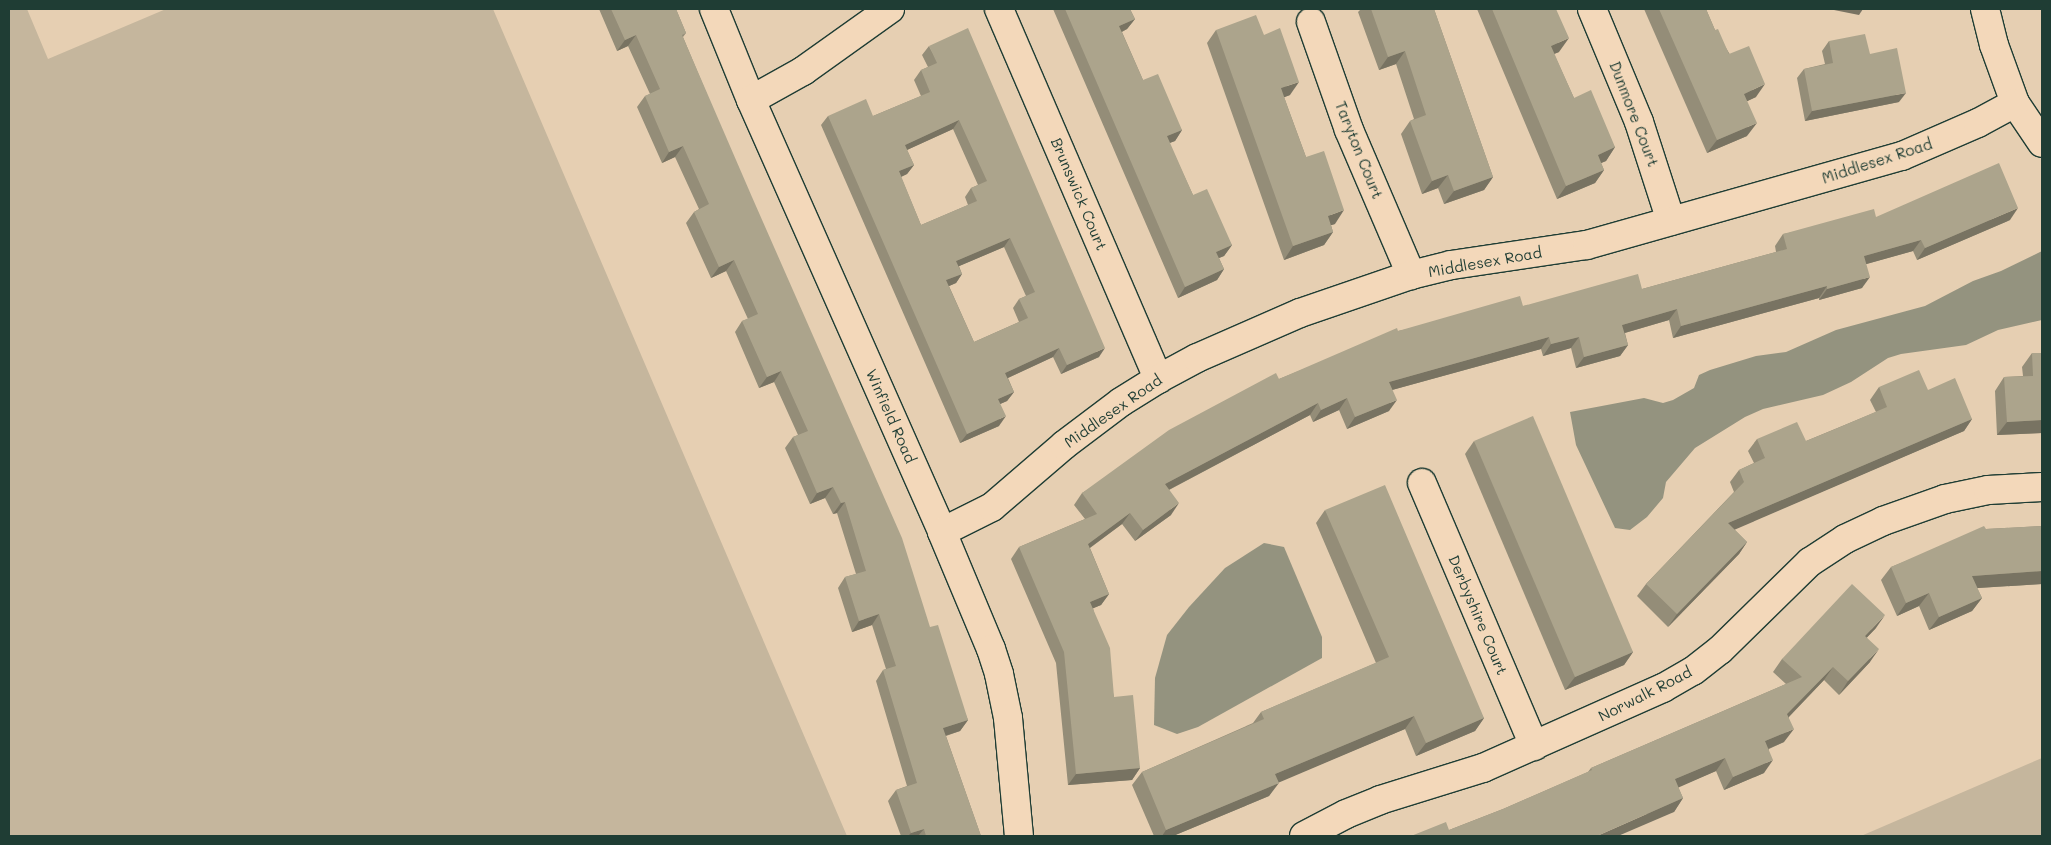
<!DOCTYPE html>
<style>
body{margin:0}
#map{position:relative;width:2051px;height:845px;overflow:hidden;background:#e6cfb2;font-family:Mali,sans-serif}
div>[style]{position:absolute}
.green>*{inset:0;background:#c5b69d}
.water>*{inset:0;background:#94937f}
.roads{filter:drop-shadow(1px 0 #1f3d34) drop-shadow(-1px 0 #1f3d34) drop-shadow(0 1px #1f3d34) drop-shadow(0 -1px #1f3d34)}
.minor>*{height:28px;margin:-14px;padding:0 14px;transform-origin:14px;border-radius:14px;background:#f3d8ba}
.wall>*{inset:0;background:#948d78}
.shaded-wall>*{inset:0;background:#787362}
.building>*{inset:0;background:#aca48c}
span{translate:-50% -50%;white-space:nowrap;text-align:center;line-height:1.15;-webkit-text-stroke:4px #f3d8ba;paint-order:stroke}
.street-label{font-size:15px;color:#1f3d34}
.frame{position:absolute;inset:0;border:10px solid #1f3d34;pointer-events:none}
</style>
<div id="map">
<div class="green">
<i style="clip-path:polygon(9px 9px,27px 9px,48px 59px,166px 9px,493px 9px,847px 836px,9px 836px)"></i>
<i style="clip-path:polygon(2042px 758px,2042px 836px,1861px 836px)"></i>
</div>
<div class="water">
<i style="clip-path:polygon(2042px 251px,2042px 320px,1998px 330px,1966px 345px,1901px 354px,1888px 358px,1851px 382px,1823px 395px,1763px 409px,1745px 417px,1695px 448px,1666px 482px,1663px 498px,1647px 517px,1630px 530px,1615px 528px,1576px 445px,1570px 412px,1644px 398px,1663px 403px,1673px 400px,1694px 388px,1699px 375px,1710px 370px,1756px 356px,1786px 352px,1836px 330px,1925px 306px,1973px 281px,2001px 271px)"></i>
<i style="clip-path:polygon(1264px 543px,1284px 547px,1322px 637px,1322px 658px,1198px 727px,1177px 734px,1154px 725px,1155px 678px,1167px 635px,1189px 607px,1225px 568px)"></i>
</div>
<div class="roads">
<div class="minor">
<i style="left:714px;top:9px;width:98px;rotate:67.9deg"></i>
<i style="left:751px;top:100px;width:472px;rotate:66.1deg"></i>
<i style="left:942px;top:532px;width:127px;rotate:67.3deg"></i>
<i style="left:991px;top:649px;width:26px;rotate:72deg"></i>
<i style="left:999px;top:674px;width:45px;rotate:78.4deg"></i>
<i style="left:1008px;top:718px;width:119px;rotate:84.7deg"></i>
<i style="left:999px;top:9px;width:403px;rotate:66.7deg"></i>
<i style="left:1592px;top:9px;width:122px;rotate:67.4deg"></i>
<i style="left:1639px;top:122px;width:104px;rotate:72.1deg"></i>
<i style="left:1985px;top:9px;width:37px;rotate:76deg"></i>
<i style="left:1994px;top:45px;width:62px;rotate:70.1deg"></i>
<i style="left:2015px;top:103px;width:48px;rotate:56deg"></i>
<i style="left:1311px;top:22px;width:114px;rotate:70.6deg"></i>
<i style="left:1349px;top:130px;width:158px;rotate:66.8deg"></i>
<i style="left:751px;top:100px;width:60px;rotate:-29.1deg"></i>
<i style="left:803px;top:71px;width:107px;rotate:-35.5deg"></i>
<i style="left:1422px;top:483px;width:286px;rotate:66.9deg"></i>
<i style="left:942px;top:532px;width:56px;rotate:-26.6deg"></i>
<i style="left:992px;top:507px;width:95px;rotate:-40.7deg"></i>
<i style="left:1064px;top:445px;width:71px;rotate:-37deg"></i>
<i style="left:1121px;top:402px;width:44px;rotate:-31.9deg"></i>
<i style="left:1158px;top:379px;width:44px;rotate:-28.3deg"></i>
<i style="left:1197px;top:358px;width:112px;rotate:-23.6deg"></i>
<i style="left:1300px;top:313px;width:117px;rotate:-18.9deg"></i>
<i style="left:1411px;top:275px;width:41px;rotate:-14deg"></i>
<i style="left:1451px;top:265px;width:137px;rotate:-8.4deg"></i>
<i style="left:1587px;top:245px;width:327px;rotate:-15.8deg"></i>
<i style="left:1902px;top:156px;width:83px;rotate:-23.5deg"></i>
<i style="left:1978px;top:123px;width:42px;rotate:-28.4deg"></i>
<i style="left:1304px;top:836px;width:47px;rotate:-27.6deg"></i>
<i style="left:1346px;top:814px;width:37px;rotate:-22deg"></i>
<i style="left:1380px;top:800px;width:108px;rotate:-17.3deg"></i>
<i style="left:1483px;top:768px;width:197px;rotate:-24deg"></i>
<i style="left:1663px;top:688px;width:34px;rotate:-30deg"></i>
<i style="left:1693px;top:671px;width:34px;rotate:-38deg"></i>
<i style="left:1720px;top:650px;width:126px;rotate:-44.4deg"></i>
<i style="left:1810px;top:562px;width:42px;rotate:-33.3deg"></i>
<i style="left:1845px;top:539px;width:42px;rotate:-25.3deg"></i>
<i style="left:1883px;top:521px;width:66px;rotate:-19.5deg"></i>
<i style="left:1945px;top:499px;width:44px;rotate:-11.8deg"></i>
<i style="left:1988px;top:490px;width:54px;rotate:-3.2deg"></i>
</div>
</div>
<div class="wall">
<i style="clip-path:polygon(599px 9px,676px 9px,686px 33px,683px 37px,968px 720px,960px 731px,946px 736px,981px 836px,901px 836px,888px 801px,896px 790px,907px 786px,876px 681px,883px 670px,886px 669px,872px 625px,852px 632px,838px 588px,845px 577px,856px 574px,837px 513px,833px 514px,825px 498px,810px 504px,785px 448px,793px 437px,798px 435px,774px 382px,759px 388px,735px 332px,742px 321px,748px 319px,726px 271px,711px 278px,686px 223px,694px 212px,699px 209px,675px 157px,662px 163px,637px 107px,645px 96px,650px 94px,628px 46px,617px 51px)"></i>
<i style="clip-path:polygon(1053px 9px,1130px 9px,1135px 19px,1127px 29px,1122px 32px,1143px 80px,1182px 130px,1175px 141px,1169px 143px,1193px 195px,1232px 245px,1224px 256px,1219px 258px,1224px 269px,1217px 280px,1178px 298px)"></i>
<i style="clip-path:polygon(1361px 9px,1434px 9px,1493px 177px,1484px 190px,1444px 204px,1438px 188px,1422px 194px,1401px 134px,1410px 121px,1414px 119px,1396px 64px,1379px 70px,1358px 12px)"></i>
<i style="clip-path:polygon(1477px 9px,1556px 9px,1559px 52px,1554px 54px,1574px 98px,1615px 147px,1606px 161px,1601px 163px,1604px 170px,1595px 183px,1557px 199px)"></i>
<i style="clip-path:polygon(1644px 9px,1706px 9px,1715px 30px,1756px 97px,1747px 101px,1747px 136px,1707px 153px)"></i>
<i style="clip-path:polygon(1216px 30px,1264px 35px,1290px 95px,1284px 97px,1306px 157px,1335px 224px,1331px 225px,1333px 232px,1324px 245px,1284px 260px,1207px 43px)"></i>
<i style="clip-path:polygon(1829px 41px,1870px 54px,1899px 102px,1805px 121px,1797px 78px,1804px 69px,1825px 64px,1822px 51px)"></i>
<i style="clip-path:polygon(evenodd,929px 46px,1099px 357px,1061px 374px,1053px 357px,1008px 378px,1014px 392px,1007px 401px,1000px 404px,999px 426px,960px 443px,821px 125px,828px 116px,873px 116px,921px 96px,914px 80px,921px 70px,928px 67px,922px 55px,929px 46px,953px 129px,978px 185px,971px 188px,965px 197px,968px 205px,921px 225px,901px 177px,907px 174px,914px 165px,907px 150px,953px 129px,929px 46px,1004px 247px,1026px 296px,1019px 299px,1013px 308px,1019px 322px,974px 342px,949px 286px,956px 283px,962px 274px,959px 266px,1004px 247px)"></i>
<i style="clip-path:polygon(1876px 217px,2010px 220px,1917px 260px,1913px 251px,1866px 264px,1862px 288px,1819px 300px,1819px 298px,1673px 338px,1669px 320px,1625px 333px,1628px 345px,1620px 356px,1576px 368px,1571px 348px,1543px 356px,1541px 349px,1392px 390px,1389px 411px,1347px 429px,1339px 410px,1313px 422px,1310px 415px,1169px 490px,1171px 515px,1135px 541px,1122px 524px,1090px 548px,1109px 594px,1101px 605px,1093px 608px,1114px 697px,1140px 768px,1132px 780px,1068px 785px,1056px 663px,1011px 559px,1019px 547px,1085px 519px,1074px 505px,1082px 493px,1279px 379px,1398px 331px,1523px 306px,1642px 289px,1776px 252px,1775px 246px,1783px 234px)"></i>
<i style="clip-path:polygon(2032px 353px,2042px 353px,2042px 433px,1997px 435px,1995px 391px,2004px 377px,2023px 376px,2022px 367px)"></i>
<i style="clip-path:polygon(1879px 387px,1928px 390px,1972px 419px,1964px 431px,1734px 529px,1747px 542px,1739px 554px,1668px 627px,1637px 596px,1646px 584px,1734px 492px,1730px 482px,1739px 470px,1754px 463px,1748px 451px,1757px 439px,1806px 441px,1876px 412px,1870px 400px)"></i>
<i style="clip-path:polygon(1474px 441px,1633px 652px,1624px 665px,1565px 690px,1465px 454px)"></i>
<i style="clip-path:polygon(1325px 510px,1484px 718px,1475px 731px,1416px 756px,1405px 729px,1278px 782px,1269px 796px,1173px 836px,1154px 836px,1132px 785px,1142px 772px,1253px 723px,1261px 712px,1376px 663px,1316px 523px)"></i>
<i style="clip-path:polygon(2042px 526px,2042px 584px,1977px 588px,1982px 598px,1972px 611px,1929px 630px,1919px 606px,1897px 616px,1881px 580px,1891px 567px,1986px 529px)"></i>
<i style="clip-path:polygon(1876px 628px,1867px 637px,1870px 662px,1839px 695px,1824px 680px,1789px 717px,1784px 742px,1769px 749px,1764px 773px,1724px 790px,1716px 771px,1678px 787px,1683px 798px,1674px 812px,1449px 830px,1503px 809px,1588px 772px,1591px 768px,1786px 684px,1773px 672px,1782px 659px)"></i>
</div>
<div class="shaded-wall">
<i style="clip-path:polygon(1829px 9px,1863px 9px,1859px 15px)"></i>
<i style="clip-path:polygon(1135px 19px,1127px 29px,1111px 37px,1119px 26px)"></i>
<i style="clip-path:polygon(636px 35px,628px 46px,617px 51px,625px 40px)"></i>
<i style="clip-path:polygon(1569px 38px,1559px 52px,1541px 59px,1551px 46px)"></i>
<i style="clip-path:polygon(1405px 51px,1396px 64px,1379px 70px,1388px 57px)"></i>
<i style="clip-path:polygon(1299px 82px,1290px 95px,1272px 102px,1281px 88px)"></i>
<i style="clip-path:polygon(1765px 84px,1756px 97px,1735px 107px,1744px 94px)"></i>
<i style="clip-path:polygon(1906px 93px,1899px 102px,1805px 121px,1812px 111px)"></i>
<i style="clip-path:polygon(959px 120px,953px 129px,898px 154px,905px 145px)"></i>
<i style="clip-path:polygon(1757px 123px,1747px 136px,1707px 153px,1717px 140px)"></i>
<i style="clip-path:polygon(1182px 130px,1175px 141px,1159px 147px,1167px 136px)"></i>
<i style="clip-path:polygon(683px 146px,675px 157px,662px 163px,669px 152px)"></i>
<i style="clip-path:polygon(1615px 147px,1606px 161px,1589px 168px,1598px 155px)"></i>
<i style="clip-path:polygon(914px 165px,907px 174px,892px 181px,899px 171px)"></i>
<i style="clip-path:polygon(1604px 170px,1595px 183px,1557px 199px,1566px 186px)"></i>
<i style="clip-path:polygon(1448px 175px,1438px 188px,1422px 194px,1432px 181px)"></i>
<i style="clip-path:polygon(1493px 177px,1484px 190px,1444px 204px,1454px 191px)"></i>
<i style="clip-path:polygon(2018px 208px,2010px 220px,1917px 260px,1925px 248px)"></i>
<i style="clip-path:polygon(1344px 210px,1335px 224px,1318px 229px,1328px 216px)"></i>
<i style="clip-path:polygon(1333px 232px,1324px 245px,1284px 260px,1293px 246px)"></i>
<i style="clip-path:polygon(1010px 238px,1004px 247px,950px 270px,956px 261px)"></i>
<i style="clip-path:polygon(1921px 240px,1913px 251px,1856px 267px,1864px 256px)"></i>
<i style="clip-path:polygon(1232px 245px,1224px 256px,1209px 262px,1216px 252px)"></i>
<i style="clip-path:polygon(734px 260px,726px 271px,711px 278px,719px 267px)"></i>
<i style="clip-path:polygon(1224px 269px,1217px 280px,1178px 298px,1185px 287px)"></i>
<i style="clip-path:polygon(962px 274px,956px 283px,940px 290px,946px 280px)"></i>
<i style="clip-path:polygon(1870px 277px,1862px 288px,1819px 300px,1827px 289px)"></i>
<i style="clip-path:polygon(1827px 286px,1819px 298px,1673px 338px,1681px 326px)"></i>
<i style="clip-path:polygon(1677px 309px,1669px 320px,1614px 336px,1622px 325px)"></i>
<i style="clip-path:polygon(1549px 337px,1541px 349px,1381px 393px,1389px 382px)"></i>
<i style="clip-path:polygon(1579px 337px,1571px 348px,1543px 356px,1551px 344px)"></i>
<i style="clip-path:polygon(1628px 345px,1620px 356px,1576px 368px,1584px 357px)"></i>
<i style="clip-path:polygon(1059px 348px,1053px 357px,999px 382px,1005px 373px)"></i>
<i style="clip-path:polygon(1105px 348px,1099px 357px,1061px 374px,1067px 365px)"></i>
<i style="clip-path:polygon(781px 371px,774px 382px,759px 388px,767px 377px)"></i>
<i style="clip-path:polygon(1014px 392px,1007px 401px,991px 408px,998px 399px)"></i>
<i style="clip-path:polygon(1347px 398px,1339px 410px,1313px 422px,1321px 410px)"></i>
<i style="clip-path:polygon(1397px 400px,1389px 411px,1347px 429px,1355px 417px)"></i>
<i style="clip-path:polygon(1318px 403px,1310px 415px,1157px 496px,1165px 484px)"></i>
<i style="clip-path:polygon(1006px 416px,999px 426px,960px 443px,967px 434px)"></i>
<i style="clip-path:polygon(1972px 419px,1964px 431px,1720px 536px,1728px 523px)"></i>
<i style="clip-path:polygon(2042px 420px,2042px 433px,1997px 435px,2007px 422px)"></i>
<i style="clip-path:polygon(833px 487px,825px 498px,810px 504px,817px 493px)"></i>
<i style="clip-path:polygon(845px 502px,837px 513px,833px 514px,841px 503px)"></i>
<i style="clip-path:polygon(1179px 503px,1171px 515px,1135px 541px,1143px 530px)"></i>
<i style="clip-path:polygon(1130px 513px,1122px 524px,1080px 555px,1088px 544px)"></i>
<i style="clip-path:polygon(1747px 542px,1739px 554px,1668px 627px,1677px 614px)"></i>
<i style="clip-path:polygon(2042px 571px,2042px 584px,1963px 589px,1972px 576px)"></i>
<i style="clip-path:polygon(1929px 593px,1919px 606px,1897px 616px,1906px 603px)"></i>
<i style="clip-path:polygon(1109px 594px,1101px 605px,1082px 613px,1090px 602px)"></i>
<i style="clip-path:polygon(1982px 598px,1972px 611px,1929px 630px,1939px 617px)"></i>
<i style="clip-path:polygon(879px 614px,872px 625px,852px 632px,859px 621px)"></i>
<i style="clip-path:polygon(1885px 615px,1876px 628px,1856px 649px,1865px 636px)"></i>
<i style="clip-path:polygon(1879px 649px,1870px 662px,1839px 695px,1848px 681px)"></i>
<i style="clip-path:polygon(1633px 652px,1624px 665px,1565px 690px,1575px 677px)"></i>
<i style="clip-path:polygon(1833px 667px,1824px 680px,1778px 728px,1787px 714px)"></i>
<i style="clip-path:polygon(1414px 716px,1405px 729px,1266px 788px,1275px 774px)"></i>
<i style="clip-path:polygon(1484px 718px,1475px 731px,1416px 756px,1426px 743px)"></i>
<i style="clip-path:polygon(968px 720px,960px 731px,935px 739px,943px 728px)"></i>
<i style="clip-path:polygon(1794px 729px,1784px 742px,1756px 754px,1765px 741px)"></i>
<i style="clip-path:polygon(1725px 758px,1716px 771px,1666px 793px,1675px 779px)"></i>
<i style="clip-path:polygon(1773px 760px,1764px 773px,1724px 790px,1733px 777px)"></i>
<i style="clip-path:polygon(1140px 768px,1132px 780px,1068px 785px,1076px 774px)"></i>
<i style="clip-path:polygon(1279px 783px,1269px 796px,1173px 836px,1162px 836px,1166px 830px)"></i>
<i style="clip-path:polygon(1683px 798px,1674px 812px,1618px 836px,1597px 836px)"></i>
<i style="clip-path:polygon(924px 829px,918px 836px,908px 836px,911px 833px)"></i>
</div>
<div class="building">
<i style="clip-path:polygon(611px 9px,676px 9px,686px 33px,682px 35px,752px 197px,902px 538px,930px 627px,938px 625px,968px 720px,943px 728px,981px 836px,926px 836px,924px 829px,911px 833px,896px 790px,917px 783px,883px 670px,896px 666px,879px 614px,859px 621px,845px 577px,866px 571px,845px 502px,841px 503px,833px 487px,817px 493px,793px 437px,808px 431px,781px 371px,767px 377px,742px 321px,758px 314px,734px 260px,719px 267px,694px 212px,709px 204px,683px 146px,669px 152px,645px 96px,660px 89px,636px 35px,625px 40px)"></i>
<i style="clip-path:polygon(1065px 9px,1130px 9px,1135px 19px,1119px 26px,1143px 80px,1158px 74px,1182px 130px,1167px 136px,1193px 195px,1207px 189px,1232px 245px,1216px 252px,1224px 269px,1185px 287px)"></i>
<i style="clip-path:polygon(1371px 9px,1434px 9px,1493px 177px,1454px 191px,1448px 175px,1432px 181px,1410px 121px,1426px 115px,1405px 51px,1388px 57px)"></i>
<i style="clip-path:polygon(1492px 9px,1556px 9px,1569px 38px,1551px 46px,1574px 98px,1591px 90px,1615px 147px,1598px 155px,1604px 170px,1566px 186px)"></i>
<i style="clip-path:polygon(1659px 9px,1706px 9px,1715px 30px,1718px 29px,1729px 54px,1749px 46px,1765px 84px,1744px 94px,1757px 123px,1717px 140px)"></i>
<i style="clip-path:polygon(1256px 15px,1264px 35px,1280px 28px,1299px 82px,1281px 88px,1288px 108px,1306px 157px,1324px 151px,1344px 210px,1328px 216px,1333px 232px,1293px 246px,1216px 30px)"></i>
<i style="clip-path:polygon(evenodd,968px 28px,1105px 348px,1067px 365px,1059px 348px,1005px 373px,1014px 392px,998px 399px,1006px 416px,967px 434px,828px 116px,866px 99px,873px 116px,930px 92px,921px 70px,937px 63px,929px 46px,968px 28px,959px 120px,987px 181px,971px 188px,977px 201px,921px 225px,899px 171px,914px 165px,905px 145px,959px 120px,968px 28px,1010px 238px,1035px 292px,1019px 299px,1028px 318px,974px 342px,946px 280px,962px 274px,956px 261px,1010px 238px)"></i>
<i style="clip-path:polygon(1865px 34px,1870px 54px,1897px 48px,1906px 93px,1812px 111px,1804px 69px,1833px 63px,1829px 41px)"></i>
<i style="clip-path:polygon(1999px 163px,2018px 208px,1925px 248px,1921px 240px,1864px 256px,1870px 277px,1827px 289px,1827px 286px,1681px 326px,1677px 309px,1622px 325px,1628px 345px,1584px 357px,1579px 337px,1551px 344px,1549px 337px,1389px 382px,1397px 400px,1355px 417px,1347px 398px,1321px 410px,1318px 403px,1165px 484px,1179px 503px,1143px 530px,1130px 513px,1088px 544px,1109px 594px,1090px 602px,1110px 648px,1114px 697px,1133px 695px,1140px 768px,1076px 774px,1064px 652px,1019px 547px,1097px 514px,1082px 493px,1169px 430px,1276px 373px,1279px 379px,1397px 328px,1398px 331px,1520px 296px,1523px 306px,1638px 274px,1642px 289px,1787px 249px,1783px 234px,1874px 209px,1876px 217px)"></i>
<i style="clip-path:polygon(2032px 353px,2042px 353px,2042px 420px,2007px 422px,2004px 377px,2033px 376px)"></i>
<i style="clip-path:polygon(1919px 370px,1928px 390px,1955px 378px,1972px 419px,1728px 523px,1747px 542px,1677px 614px,1646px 584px,1744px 482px,1739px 470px,1765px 458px,1757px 439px,1797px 422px,1806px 441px,1833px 430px,1887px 407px,1879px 387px)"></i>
<i style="clip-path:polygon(1533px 416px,1633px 652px,1575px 677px,1474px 441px)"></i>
<i style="clip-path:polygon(1385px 485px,1484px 718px,1426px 743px,1414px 716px,1275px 774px,1279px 783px,1166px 830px,1142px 772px,1264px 719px,1261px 712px,1389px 657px,1325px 510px)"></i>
<i style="clip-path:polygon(1984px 526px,1986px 529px,2042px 526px,2042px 571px,1972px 576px,1982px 598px,1939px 617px,1929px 593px,1906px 603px,1891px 567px)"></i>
<i style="clip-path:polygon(1852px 584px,1885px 615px,1865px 636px,1879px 649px,1848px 681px,1833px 667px,1787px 714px,1794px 729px,1765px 741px,1773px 760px,1733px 777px,1725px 758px,1675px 779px,1683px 798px,1597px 836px,1411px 836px,1446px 822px,1449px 830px,1503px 809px,1592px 770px,1591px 768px,1802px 677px,1782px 659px)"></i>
</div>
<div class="street-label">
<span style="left:1634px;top:114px;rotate:69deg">Dunmore Court</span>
<span style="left:1359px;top:150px;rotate:68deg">Taryton Court</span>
<span style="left:1877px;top:161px;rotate:-18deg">Middlesex Road</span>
<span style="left:1079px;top:194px;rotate:67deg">Brunswick Court</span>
<span style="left:1485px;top:262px;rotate:-10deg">Middlesex Road</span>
<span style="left:1113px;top:411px;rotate:-35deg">Middlesex Road</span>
<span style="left:891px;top:416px;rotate:66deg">Winfield Road</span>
<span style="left:1478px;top:615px;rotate:67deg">Derbyshire Court</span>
<span style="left:1645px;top:694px;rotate:-27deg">Norwalk Road</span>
</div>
<div class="frame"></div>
</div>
